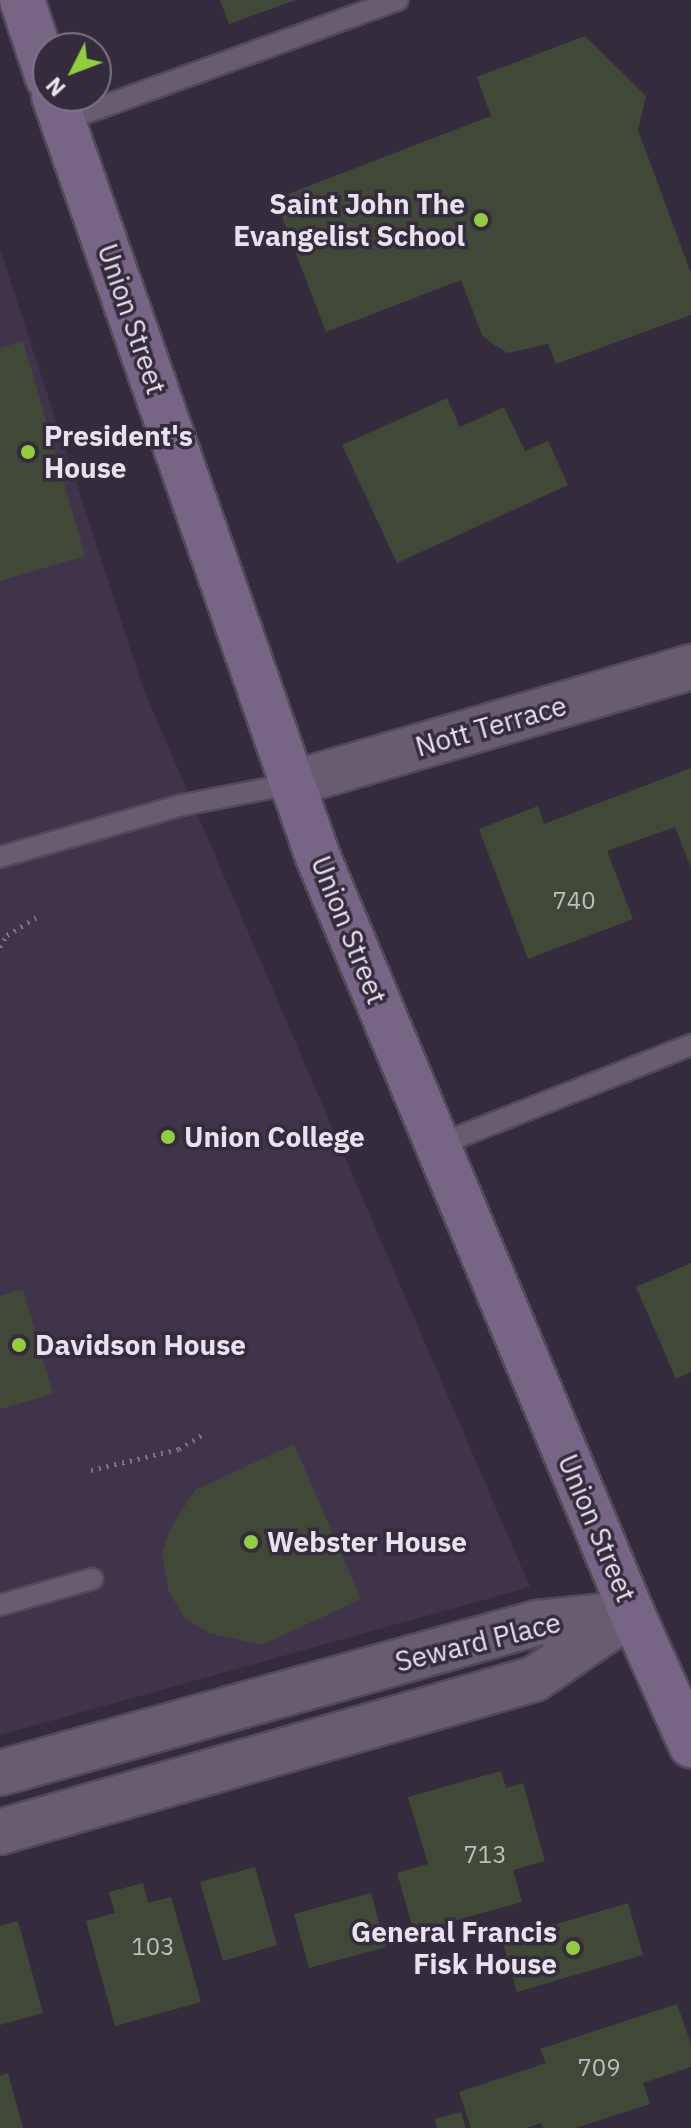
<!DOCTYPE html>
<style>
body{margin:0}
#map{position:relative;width:691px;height:2128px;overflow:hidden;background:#342c3c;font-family:"IBM Plex Sans",sans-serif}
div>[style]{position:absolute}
.built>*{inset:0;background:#40344a}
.building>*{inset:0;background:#404938}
.path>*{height:5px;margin-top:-2.5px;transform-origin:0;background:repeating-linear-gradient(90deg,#7a7381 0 2px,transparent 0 8px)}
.roads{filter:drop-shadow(2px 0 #514a57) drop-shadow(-2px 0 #514a57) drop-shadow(0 2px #514a57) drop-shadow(0 -2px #514a57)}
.service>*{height:20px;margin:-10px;padding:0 10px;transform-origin:10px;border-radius:10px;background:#675d6f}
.tertiary>*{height:44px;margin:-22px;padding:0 22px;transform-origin:22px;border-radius:22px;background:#675d6f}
.secondary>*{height:44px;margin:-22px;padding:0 22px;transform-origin:22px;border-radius:22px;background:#776585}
.dots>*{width:22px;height:22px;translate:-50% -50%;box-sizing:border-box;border:4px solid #342c3c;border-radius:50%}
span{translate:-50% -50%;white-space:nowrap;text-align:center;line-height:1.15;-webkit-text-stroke:7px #342c3c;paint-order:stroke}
.number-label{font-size:24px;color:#bebcc0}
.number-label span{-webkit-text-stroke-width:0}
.poi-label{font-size:28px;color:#e8e2ed;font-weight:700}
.right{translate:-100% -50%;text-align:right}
.left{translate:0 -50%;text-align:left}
.street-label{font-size:28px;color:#e8e2ed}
.north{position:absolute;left:32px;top:32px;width:80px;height:80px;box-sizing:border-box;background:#342c3c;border:2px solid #7c7583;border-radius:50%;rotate:228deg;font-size:22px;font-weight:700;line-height:32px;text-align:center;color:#e8e2ed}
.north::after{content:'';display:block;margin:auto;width:28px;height:36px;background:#92cd3f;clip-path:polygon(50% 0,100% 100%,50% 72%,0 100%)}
</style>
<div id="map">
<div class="built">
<i style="clip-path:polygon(0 249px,143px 688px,530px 1587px,0 1735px)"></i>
</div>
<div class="building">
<i style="clip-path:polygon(220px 0,296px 0,229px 24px)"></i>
<i style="clip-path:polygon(585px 36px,646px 96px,638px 130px,691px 273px,691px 315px,556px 364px,548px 344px,508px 353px,494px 345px,482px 335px,461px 280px,326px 332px,275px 199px,491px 116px,477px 77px)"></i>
<i style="clip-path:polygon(23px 341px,85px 556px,0 581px,0 348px)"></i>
<i style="clip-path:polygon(447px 398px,460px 427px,504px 407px,525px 451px,548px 441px,568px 485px,397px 563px,342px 445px)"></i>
<i style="clip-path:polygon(691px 768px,691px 868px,675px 827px,607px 851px,633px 919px,528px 959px,479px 829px,538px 806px,544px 824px)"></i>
<i style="clip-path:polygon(691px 1263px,691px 1372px,676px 1379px,636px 1287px)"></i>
<i style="clip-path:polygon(23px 1289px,53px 1394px,0 1409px,0 1296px)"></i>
<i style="clip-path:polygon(294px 1444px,361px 1599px,262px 1645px,209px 1633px,184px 1617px,169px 1592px,162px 1554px,169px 1531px,195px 1490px)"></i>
<i style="clip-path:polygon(501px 1771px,506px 1788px,523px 1783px,545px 1861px,513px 1870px,522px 1902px,414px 1932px,397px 1873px,428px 1864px,408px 1797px)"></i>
<i style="clip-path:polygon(255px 1867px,277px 1945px,223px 1961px,200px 1882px)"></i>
<i style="clip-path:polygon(143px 1883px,148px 1903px,171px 1897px,201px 2002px,115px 2026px,86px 1921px,115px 1913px,109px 1892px)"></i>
<i style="clip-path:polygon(371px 1893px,386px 1947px,309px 1968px,294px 1914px)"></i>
<i style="clip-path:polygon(628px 1903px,643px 1955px,517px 1992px,502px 1940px)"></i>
<i style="clip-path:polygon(18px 1921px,43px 2013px,0 2025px,0 1926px)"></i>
<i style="clip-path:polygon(677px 2004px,691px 2044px,691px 2067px,643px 2083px,650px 2104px,576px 2128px,543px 2128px,541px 2123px,527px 2128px,471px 2128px,459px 2092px,546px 2063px,540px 2049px)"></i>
<i style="clip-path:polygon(8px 2073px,23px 2128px,0 2128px,0 2076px)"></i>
<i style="clip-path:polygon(461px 2112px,466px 2128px,437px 2128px,435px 2119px)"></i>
</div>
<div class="path">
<i style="left:0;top:947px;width:14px;rotate:-60deg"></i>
<i style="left:7px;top:935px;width:37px;rotate:-31deg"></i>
<i style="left:91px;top:1470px;width:90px;rotate:-13.4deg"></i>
<i style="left:179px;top:1449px;width:28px;rotate:-32deg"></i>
</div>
<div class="roads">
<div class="service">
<i style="left:63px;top:121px;width:356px;rotate:-19.9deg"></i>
<i style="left:0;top:857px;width:190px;rotate:-15.9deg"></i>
<i style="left:183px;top:805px;width:110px;rotate:-11deg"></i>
<i style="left:438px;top:1145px;width:272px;rotate:-21.6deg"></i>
<i style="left:0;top:1605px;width:96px;rotate:-15.8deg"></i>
</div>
<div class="tertiary">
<i style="left:291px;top:784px;width:417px;rotate:-16.3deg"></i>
<i style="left:0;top:1773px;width:558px;rotate:-15.61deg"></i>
<i style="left:537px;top:1623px;width:89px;rotate:-5.8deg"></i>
<i style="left:0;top:1832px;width:555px;rotate:-15.99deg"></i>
<i style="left:534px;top:1679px;width:118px;rotate:-34deg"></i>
</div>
<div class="secondary">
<i style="left:22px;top:0;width:82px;rotate:71.6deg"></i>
<i style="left:54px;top:96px;width:805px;rotate:70.87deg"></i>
<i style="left:318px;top:857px;width:819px;rotate:67.44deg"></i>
<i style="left:632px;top:1613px;width:145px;rotate:65.9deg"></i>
</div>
</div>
<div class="dots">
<i style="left:481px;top:220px;background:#92cd3f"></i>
<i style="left:28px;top:452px;background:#92cd3f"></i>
<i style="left:168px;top:1137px;background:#92cd3f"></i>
<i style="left:19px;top:1345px;background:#92cd3f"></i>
<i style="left:251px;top:1542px;background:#92cd3f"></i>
<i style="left:573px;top:1948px;background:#92cd3f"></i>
</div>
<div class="number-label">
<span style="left:574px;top:901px">740</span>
<span style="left:485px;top:1855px">713</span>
<span style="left:153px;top:1947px">103</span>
<span style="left:599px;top:2068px">709</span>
</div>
<div class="poi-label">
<span class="right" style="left:465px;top:220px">Saint John The<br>Evangelist School</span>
<span class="left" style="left:44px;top:452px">President's<br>House</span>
<span class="left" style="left:184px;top:1137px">Union College</span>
<span class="left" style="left:35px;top:1345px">Davidson House</span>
<span class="left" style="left:267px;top:1542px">Webster House</span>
<span class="right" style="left:557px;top:1948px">General Francis<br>Fisk House</span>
</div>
<div class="street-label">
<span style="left:132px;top:319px;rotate:71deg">Union Street</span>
<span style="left:491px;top:726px;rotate:-16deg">Nott Terrace</span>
<span style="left:349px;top:930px;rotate:68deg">Union Street</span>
<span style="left:597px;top:1528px;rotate:67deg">Union Street</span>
<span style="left:478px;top:1642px;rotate:-14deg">Seward Place</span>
</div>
<div class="north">N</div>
</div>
